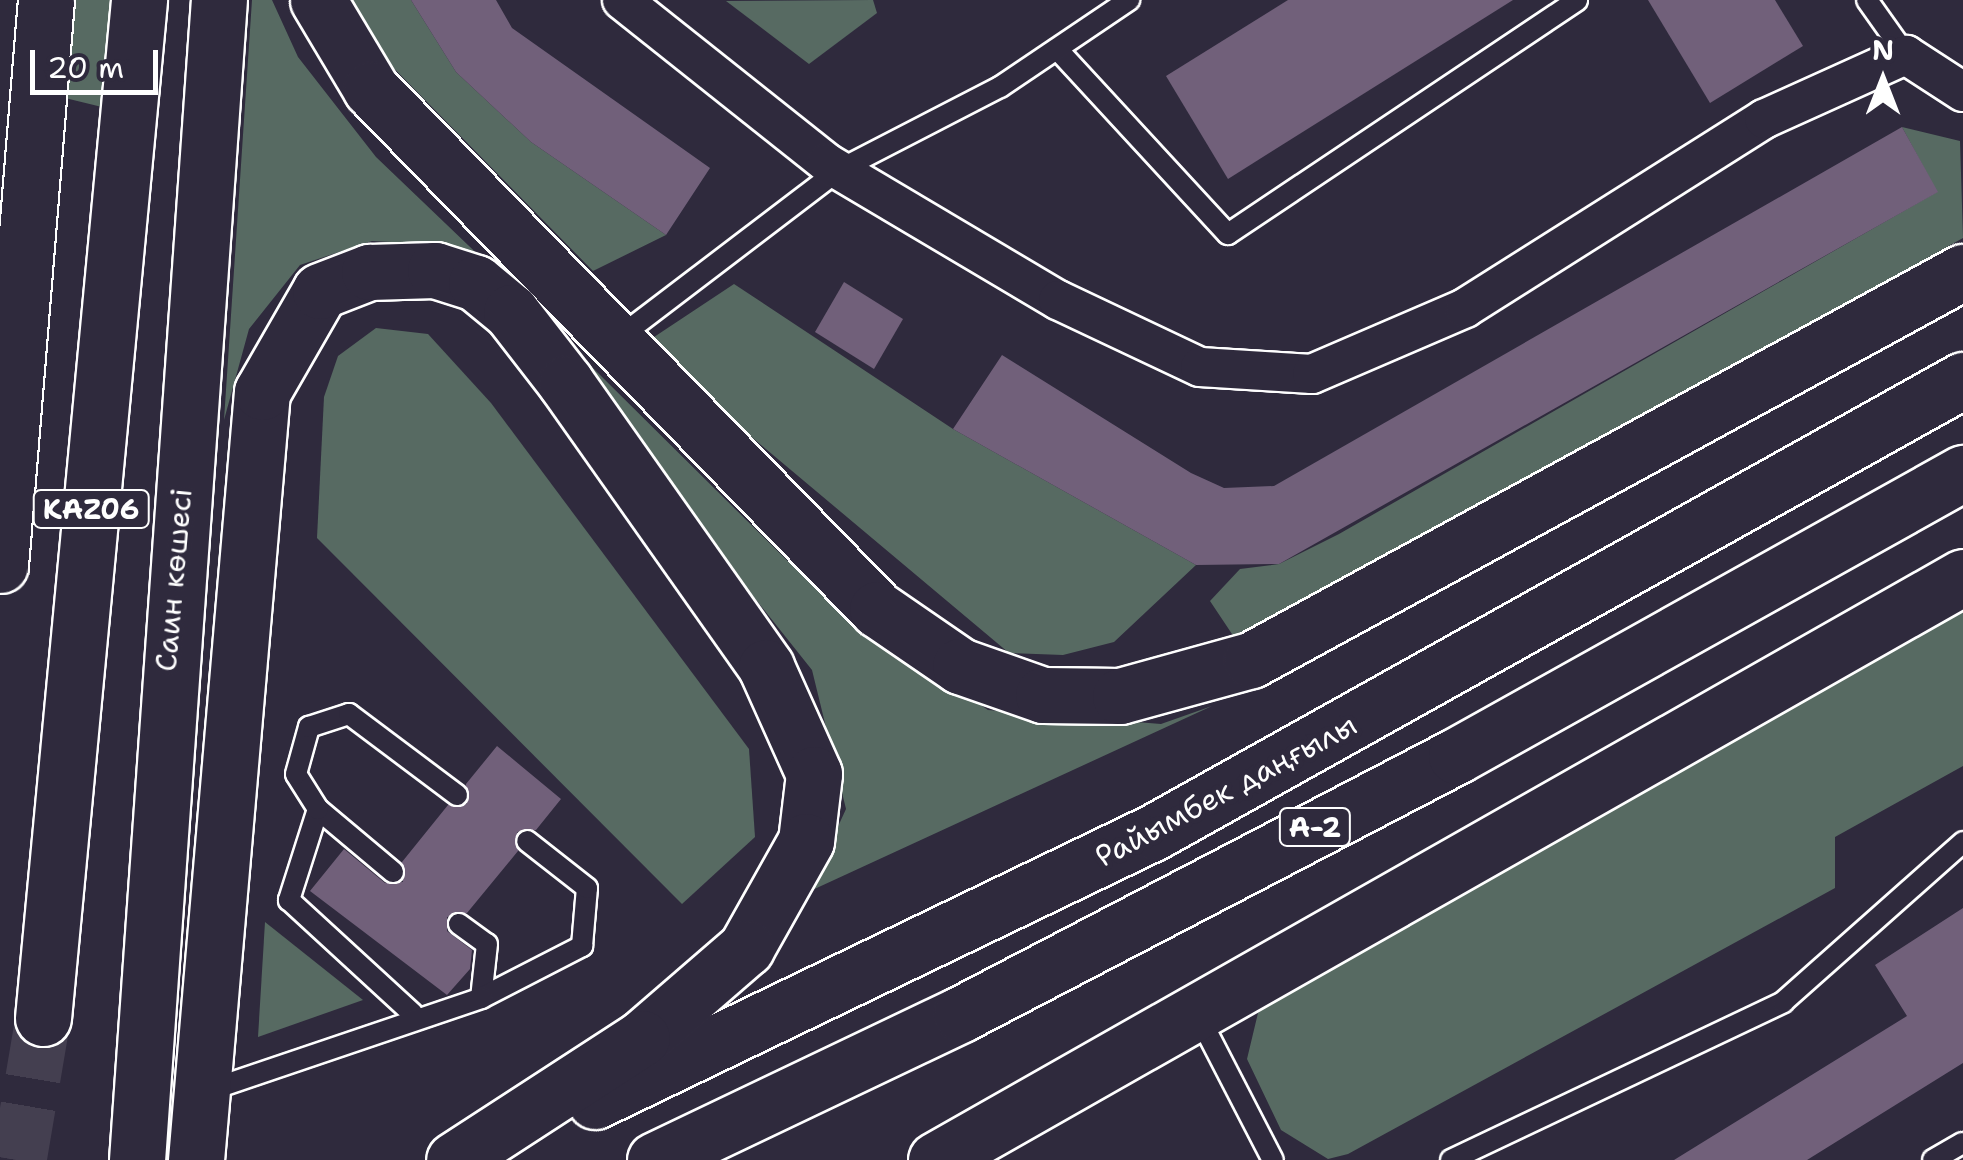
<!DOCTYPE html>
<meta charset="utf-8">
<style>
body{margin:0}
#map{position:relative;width:1963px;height:1160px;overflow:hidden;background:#2f2a3d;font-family:"Shantell Sans",sans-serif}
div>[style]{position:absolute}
.green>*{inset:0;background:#576a62}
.building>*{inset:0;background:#71607a}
.highway-tunnel>*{height:55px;margin-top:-27.5px;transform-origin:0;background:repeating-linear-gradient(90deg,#443f50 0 55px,transparent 0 83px)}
.roads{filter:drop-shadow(2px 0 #fff) drop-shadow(-2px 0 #fff) drop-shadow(0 2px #fff) drop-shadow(0 -2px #fff)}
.lane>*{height:20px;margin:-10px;padding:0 10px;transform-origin:10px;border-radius:10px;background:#2f2a3d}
.street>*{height:38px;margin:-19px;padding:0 19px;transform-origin:19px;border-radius:19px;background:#2f2a3d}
.primary>*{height:55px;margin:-27.5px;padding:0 27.5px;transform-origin:27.5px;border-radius:27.5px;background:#2f2a3d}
.highway>*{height:55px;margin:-27.5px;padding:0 27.5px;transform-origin:27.5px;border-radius:27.5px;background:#2f2a3d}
span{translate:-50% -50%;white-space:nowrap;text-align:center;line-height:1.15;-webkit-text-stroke:10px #2f2a3d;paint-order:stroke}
.shield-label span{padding:2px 8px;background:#2f2a3d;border:2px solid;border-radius:8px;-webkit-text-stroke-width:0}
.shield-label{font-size:28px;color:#fff;font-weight:700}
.street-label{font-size:30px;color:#fff}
.north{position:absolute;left:1833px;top:30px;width:100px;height:100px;-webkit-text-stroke:8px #2f2a3d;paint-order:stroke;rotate:0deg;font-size:28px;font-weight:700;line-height:40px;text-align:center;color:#fff}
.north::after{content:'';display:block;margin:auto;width:35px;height:45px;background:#fff;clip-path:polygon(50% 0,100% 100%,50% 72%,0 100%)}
.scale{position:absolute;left:30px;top:50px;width:128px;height:45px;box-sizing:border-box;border:5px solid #fff;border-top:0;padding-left:12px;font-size:30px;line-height:35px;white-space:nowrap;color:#fff;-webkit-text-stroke:8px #2f2a3d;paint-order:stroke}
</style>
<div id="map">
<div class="green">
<i style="clip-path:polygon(75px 0,110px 0,102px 107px,65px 98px)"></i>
<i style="clip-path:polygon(252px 0,272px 0,298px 57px,376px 157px,492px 268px,827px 600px,988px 710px,1161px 724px,1212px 706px,808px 892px,846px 809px,812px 670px,492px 268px,430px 244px,372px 241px,300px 265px,249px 329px,224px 420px)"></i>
<i style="clip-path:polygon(352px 0,411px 0,456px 72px,531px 142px,666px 235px,593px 271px,370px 44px)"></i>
<i style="clip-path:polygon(873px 0,877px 13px,809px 64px,726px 1px)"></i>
<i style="clip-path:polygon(1902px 127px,1960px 141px,1963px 238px,1238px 643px,1210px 601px,1240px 569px,1279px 564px,1339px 534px,1937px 192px)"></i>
<i style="clip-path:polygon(734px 284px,953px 429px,1196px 565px,1114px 642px,1063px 655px,1009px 653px,642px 345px)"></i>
<i style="clip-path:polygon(376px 328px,428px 334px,491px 403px,749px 749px,755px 837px,682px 904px,317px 538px,324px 397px,338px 356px)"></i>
<i style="clip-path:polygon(1963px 603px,1963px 766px,1835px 837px,1835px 888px,1348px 1154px,1328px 1159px,1281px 1130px,1247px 1059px,1258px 1013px,1278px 992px)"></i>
<i style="clip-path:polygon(265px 922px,363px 1000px,258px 1037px)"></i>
</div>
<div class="building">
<i style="clip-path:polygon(411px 0,496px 0,512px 28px,710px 168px,666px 235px,531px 142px,456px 72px)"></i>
<i style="clip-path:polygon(1288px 0,1513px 0,1228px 179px,1166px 76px)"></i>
<i style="clip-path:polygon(1648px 0,1775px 0,1803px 46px,1710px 103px)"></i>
<i style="clip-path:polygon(1902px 127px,1938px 192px,1279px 564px,1196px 565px,953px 429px,1002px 355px,1191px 473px,1224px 488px,1274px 486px)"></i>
<i style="clip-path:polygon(844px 282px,903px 319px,874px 369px,815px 332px)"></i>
<i style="clip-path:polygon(497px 746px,561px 799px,536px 830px,517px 832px,518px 851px,467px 913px,447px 917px,447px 931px,472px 950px,470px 969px,447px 995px,310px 891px,344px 849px,385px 883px,403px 882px,402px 862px,448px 805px,467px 804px,466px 784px)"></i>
<i style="clip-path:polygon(1963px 908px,1963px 1063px,1807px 1160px,1674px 1160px,1907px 1016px,1875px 965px)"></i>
</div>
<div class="highway-tunnel">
<i style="left:19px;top:1160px;width:144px;rotate:-80.4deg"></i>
</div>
<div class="roads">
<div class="lane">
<i style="left:1867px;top:0;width:67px;rotate:54.7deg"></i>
<i style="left:1057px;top:49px;width:252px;rotate:47.3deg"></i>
<i style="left:1228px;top:234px;width:420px;rotate:-33.8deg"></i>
<i style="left:617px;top:339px;width:279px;rotate:-37.3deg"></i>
<i style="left:839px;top:170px;width:181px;rotate:-27.3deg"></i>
<i style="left:1000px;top:87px;width:156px;rotate:-34deg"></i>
<i style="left:318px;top:809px;width:96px;rotate:107.7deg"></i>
<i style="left:289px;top:900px;width:168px;rotate:42.6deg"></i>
<i style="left:393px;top:872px;width:98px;rotate:-140deg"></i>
<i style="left:318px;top:809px;width:41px;rotate:-122.2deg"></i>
<i style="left:296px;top:774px;width:49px;rotate:-74.5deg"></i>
<i style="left:309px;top:727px;width:42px;rotate:-18deg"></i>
<i style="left:349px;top:714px;width:135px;rotate:36.9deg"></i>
<i style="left:459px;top:924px;width:34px;rotate:36deg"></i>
<i style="left:487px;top:944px;width:54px;rotate:96.3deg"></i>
<i style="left:481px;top:998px;width:114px;rotate:-27.2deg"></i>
<i style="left:582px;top:946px;width:58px;rotate:-85.1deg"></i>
<i style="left:587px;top:888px;width:76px;rotate:-141.9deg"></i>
<i style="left:1198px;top:1015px;width:163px;rotate:62.7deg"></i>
<i style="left:204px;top:1092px;width:293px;rotate:-18.7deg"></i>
<i style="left:1451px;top:1160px;width:368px;rotate:-25.4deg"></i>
<i style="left:1783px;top:1002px;width:241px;rotate:-41.6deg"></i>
<i style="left:1933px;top:1160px;width:34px;rotate:-30deg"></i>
</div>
<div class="street">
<i style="left:622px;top:0;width:262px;rotate:38.5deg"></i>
<i style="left:827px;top:163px;width:269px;rotate:30.7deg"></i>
<i style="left:1058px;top:300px;width:157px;rotate:25.3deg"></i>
<i style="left:1200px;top:367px;width:112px;rotate:3.6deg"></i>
<i style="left:1312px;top:374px;width:167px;rotate:-23.3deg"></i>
<i style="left:1465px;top:308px;width:354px;rotate:-32.3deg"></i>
<i style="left:1764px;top:119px;width:156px;rotate:-24.3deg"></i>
<i style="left:1906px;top:55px;width:68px;rotate:33deg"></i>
</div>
<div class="primary">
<i style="left:318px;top:0;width:104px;rotate:59.2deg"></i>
<i style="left:371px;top:89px;width:726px;rotate:45.78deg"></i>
<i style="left:877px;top:609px;width:101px;rotate:34.5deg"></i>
<i style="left:960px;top:666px;width:88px;rotate:19.3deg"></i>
<i style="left:1043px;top:695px;width:77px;rotate:0.7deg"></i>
<i style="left:1120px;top:696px;width:136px;rotate:-15.4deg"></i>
<i style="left:1251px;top:660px;width:811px;rotate:-28.59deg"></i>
<i style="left:0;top:565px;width:567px;rotate:-85.35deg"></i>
<i style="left:595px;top:1101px;width:620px;rotate:-25.7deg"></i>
<i style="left:1154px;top:832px;width:927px;rotate:-29.19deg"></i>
<i style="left:137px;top:1160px;width:1163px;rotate:-85.96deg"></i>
<i style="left:196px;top:1160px;width:771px;rotate:-85.09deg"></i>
<i style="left:262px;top:392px;width:116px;rotate:-60.1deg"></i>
<i style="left:320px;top:291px;width:53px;rotate:-21.2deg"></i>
<i style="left:369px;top:272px;width:66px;rotate:-1.7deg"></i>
<i style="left:435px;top:270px;width:43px;rotate:17.6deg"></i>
<i style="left:476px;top:283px;width:45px;rotate:39.6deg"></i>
<i style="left:511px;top:312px;width:90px;rotate:52.2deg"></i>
<i style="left:566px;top:383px;width:347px;rotate:54.8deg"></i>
<i style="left:766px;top:667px;width:117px;rotate:65.8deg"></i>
<i style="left:814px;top:774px;width:67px;rotate:96.8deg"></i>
<i style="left:806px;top:841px;width:123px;rotate:119.3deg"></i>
<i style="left:746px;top:948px;width:138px;rotate:139.1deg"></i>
<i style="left:642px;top:1038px;width:224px;rotate:147deg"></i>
<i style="left:655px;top:1160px;width:339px;rotate:-25.5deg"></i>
<i style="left:961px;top:1014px;width:558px;rotate:-27.53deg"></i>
<i style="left:1456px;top:756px;width:581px;rotate:-29.17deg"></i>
<i style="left:936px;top:1160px;width:1181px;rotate:-29.58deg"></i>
</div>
<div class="highway">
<i style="left:43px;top:1018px;width:1023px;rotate:-84.61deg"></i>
</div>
</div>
<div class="shield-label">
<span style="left:91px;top:509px">KАZ06</span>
<span style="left:1315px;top:827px">A-2</span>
</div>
<div class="street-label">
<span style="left:174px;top:580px;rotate:-85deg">Саин көшесі</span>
<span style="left:1226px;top:791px;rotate:-28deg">Райымбек даңғылы</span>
</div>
<div class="north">N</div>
<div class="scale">20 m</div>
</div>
